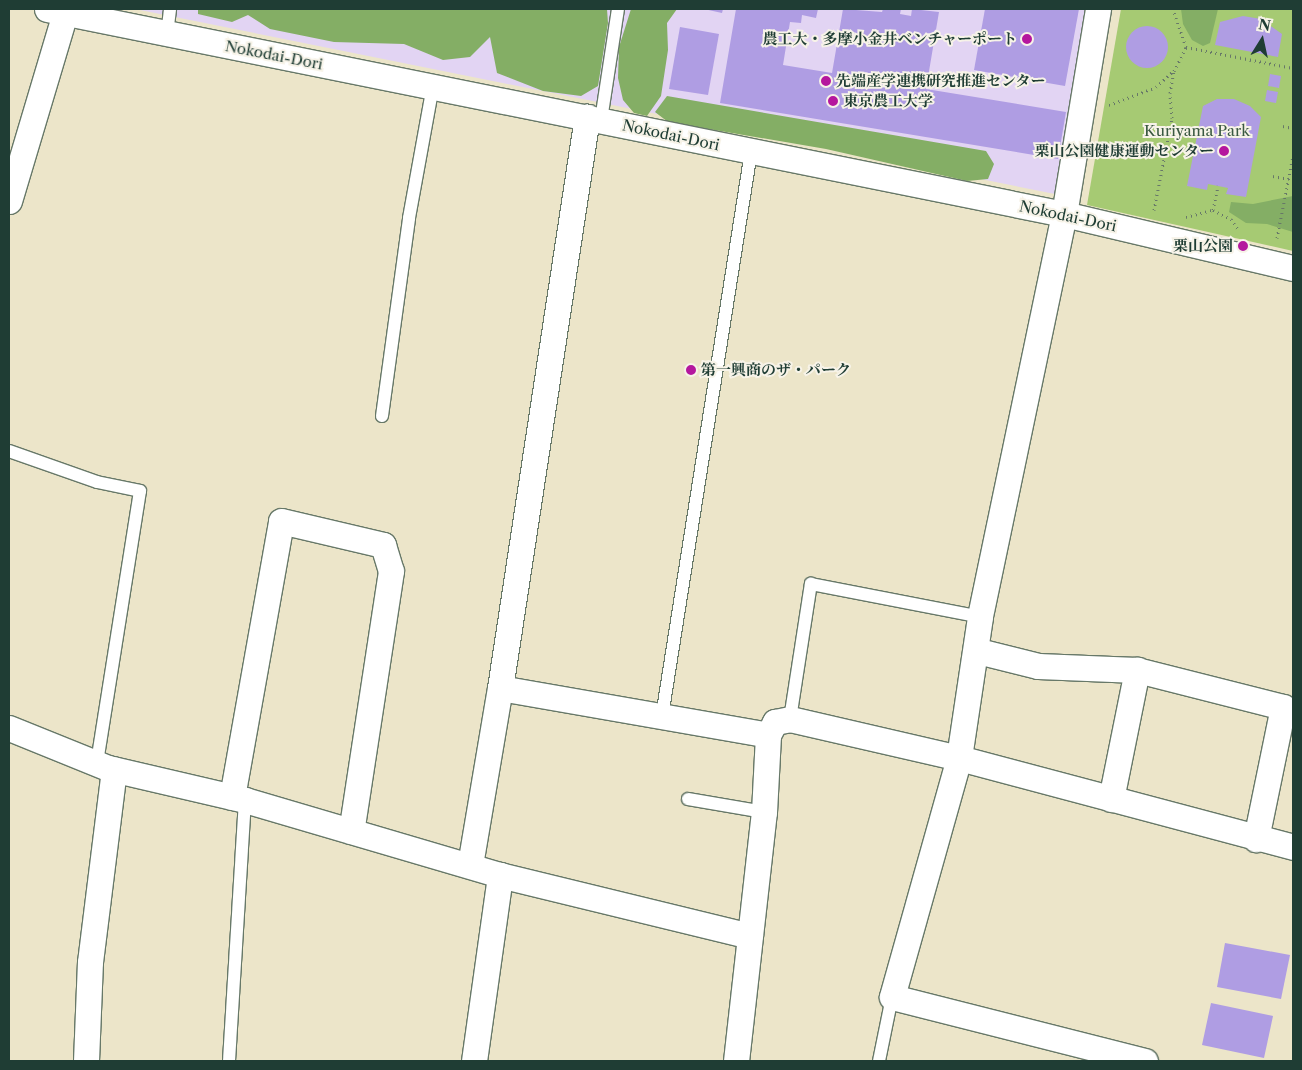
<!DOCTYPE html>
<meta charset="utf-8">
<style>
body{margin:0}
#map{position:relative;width:1302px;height:1070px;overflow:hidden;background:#ece5c9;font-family:"Libre Caslon Text","Noto Serif JP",serif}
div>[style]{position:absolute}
.built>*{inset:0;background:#e2d4f3}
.green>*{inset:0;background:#a6ca73}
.forest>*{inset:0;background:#84ae65}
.building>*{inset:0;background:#af9de3}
.round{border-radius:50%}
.path>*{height:3px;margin-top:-1.5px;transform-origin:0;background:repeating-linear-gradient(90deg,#677868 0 1px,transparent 0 5px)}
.roads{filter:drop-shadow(1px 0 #677868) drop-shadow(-1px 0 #677868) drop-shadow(0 1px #677868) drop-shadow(0 -1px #677868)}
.lane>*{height:12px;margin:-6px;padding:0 6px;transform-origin:6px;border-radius:6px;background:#fff}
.street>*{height:25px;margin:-12.5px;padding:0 12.5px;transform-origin:12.5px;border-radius:12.5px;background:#fff}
.dots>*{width:14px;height:14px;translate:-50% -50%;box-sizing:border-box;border:2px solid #f7f3e8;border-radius:50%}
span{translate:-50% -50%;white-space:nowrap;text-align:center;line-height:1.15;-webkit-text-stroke:4px #f7f3e8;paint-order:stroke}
.poi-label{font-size:15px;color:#1f3d34;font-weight:700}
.right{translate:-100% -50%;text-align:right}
.left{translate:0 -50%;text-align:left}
.street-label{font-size:15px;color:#1f3d34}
.park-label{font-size:15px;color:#3a5941}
.frame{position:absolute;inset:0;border:10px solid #1f3d34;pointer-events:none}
.north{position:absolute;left:1237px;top:15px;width:50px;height:50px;-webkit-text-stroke:4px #f7f3e8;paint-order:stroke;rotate:10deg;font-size:14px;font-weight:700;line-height:20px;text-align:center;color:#1f3d34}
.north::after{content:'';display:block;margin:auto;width:18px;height:22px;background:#1f3d34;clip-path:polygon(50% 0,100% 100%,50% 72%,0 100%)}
</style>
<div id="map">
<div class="built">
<i style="clip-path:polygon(135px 9px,1085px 9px,1055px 194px)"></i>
</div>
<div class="green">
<i style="clip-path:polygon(1121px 9px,1293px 9px,1293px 251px,1087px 205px)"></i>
</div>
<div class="forest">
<i style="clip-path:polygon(198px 9px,607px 9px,608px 23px,598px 86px,581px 96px,543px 91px,497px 73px,490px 37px,470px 57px,443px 60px,404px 44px,334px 42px,270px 29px,248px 15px,232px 22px,198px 14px)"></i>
<i style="clip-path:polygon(631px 9px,677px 9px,667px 23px,668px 50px,661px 96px,647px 116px,634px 113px,623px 100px,618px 78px,619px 47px)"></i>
<i style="clip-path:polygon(1181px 9px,1218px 9px,1210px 43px,1203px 46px,1192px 40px,1183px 24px)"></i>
<i style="clip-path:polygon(667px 96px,986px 151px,994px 164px,988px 179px,967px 181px,826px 149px,668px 122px,655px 112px)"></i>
<i style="clip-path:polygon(1293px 196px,1293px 232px,1267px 224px,1246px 223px,1229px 212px,1231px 202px,1253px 204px)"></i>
</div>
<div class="building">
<i style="clip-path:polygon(704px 9px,723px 9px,722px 13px)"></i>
<i style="clip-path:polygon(736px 9px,818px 9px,816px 18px,802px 15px,801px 23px,790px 22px,783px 65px,832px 73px,843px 9px,882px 12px,883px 9px,901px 9px,900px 14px,911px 16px,912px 9px,939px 12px,926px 89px,1066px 112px,1058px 159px,720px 103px)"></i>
<i style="clip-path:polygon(985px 9px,1079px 9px,1065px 86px,974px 70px)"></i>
<i style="clip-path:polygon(1243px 16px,1261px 19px,1282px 34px,1278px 57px,1215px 45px,1220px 22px)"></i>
<i class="round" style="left:1126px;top:26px;width:42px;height:42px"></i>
<i style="clip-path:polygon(680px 27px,719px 34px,708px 95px,669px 89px)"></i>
<i style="clip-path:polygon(1270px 74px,1281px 76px,1279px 88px,1268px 86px)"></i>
<i style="clip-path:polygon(1267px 90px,1278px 92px,1276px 103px,1265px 101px)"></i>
<i style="clip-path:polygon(1217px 99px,1234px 99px,1250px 106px,1261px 117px,1246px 197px,1226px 194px,1228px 188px,1208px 184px,1207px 190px,1187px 186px,1203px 106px)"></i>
<i style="clip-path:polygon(1225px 943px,1290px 955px,1281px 999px,1217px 987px)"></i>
<i style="clip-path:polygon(1211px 1003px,1273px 1016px,1264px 1058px,1202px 1045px)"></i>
</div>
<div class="path">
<i style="left:1186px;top:47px;width:109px;rotate:11.1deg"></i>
<i style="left:1109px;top:105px;width:50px;rotate:-21deg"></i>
<i style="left:1156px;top:87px;width:23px;rotate:-43deg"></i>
<i style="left:1283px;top:126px;width:10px;rotate:11deg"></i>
<i style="left:1273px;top:176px;width:16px;rotate:11deg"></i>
<i style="left:1154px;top:210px;width:94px;rotate:-78.9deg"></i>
<i style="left:1172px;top:118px;width:25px;rotate:-95deg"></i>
<i style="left:1170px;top:93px;width:22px;rotate:-80deg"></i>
<i style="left:1174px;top:71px;width:27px;rotate:-63deg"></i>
<i style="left:1186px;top:47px;width:40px;rotate:-108.9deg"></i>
<i style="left:1213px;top:210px;width:25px;rotate:-78deg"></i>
<i style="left:1186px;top:217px;width:28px;rotate:-15deg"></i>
<i style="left:1213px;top:210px;width:20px;rotate:27deg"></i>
<i style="left:1231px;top:219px;width:11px;rotate:56deg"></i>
<i style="left:1277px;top:238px;width:84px;rotate:-79deg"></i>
</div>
<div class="roads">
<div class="lane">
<i style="left:167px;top:34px;width:25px;rotate:-83deg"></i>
<i style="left:601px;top:120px;width:112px;rotate:-81.3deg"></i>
<i style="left:382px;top:416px;width:200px;rotate:-82.2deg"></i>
<i style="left:409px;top:218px;width:134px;rotate:-79.7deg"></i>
<i style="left:9px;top:451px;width:93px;rotate:19.4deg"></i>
<i style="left:97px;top:482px;width:44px;rotate:11.8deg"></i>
<i style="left:140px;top:491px;width:275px;rotate:99deg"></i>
<i style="left:662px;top:716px;width:571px;rotate:-81.03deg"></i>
<i style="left:790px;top:719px;width:137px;rotate:-81.2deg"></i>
<i style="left:811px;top:584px;width:172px;rotate:11deg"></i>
<i style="left:688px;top:799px;width:77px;rotate:9.7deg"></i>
<i style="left:229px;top:1061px;width:261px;rotate:-86.5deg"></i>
<i style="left:879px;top:1061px;width:65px;rotate:-78.5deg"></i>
</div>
<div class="street">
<i style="left:47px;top:9px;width:1037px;rotate:11.4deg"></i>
<i style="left:1064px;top:214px;width:235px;rotate:13.3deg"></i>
<i style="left:1098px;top:9px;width:208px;rotate:99.4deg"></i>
<i style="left:1064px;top:214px;width:412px;rotate:101.8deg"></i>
<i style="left:980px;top:617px;width:143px;rotate:98.5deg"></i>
<i style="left:959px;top:758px;width:248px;rotate:105.7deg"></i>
<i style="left:892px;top:997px;width:261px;rotate:14.2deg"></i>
<i style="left:9px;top:201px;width:196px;rotate:-73.4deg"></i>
<i style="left:978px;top:651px;width:62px;rotate:14deg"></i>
<i style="left:1038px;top:666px;width:99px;rotate:2.3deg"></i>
<i style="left:1137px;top:670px;width:151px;rotate:14.2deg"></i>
<i style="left:1283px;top:707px;width:135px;rotate:101.6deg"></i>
<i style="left:500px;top:688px;width:272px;rotate:9.9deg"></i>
<i style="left:768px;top:735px;width:15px;rotate:-62deg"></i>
<i style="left:775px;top:722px;width:15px;rotate:-11deg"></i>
<i style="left:790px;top:719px;width:173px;rotate:13deg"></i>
<i style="left:959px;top:758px;width:346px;rotate:14.9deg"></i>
<i style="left:9px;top:728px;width:107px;rotate:22deg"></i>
<i style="left:108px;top:768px;width:141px;rotate:13.1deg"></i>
<i style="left:245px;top:800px;width:266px;rotate:16.4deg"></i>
<i style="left:500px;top:875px;width:257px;rotate:13.7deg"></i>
<i style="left:232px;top:797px;width:280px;rotate:-79.9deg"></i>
<i style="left:281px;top:521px;width:105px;rotate:13.2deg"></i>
<i style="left:383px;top:545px;width:27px;rotate:73deg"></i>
<i style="left:391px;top:571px;width:263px;rotate:98.7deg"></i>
<i style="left:1111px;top:799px;width:132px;rotate:-78.6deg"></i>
<i style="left:470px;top:865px;width:180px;rotate:-80.4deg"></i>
<i style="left:500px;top:688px;width:578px;rotate:-81.34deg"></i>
<i style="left:86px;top:1061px;width:99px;rotate:-87.7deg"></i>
<i style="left:90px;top:962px;width:194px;rotate:-82.9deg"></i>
<i style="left:474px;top:1061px;width:188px;rotate:-82deg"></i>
<i style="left:736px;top:1061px;width:251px;rotate:-83.6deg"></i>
<i style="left:764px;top:812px;width:77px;rotate:-87deg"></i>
</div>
</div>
<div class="dots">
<i style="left:1027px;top:39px;background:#b5179e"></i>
<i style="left:826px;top:81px;background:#b5179e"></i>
<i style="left:833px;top:101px;background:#b5179e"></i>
<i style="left:1224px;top:151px;background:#b5179e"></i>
<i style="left:1243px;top:246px;background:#b5179e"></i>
<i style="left:691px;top:370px;background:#b5179e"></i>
</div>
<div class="poi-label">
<span class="right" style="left:1017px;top:39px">農工大・多摩小金井ベンチャーポート</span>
<span class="left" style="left:836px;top:81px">先端産学連携研究推進センター</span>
<span class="left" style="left:843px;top:101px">東京農工大学</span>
<span class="right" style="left:1214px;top:151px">栗山公園健康運動センター</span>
<span class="right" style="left:1233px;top:246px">栗山公園</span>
<span class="left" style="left:701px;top:370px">第一興商のザ・パーク</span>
</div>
<div class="street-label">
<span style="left:274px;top:55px;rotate:11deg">Nokodai-Dori</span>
<span style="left:671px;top:135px;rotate:12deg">Nokodai-Dori</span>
<span style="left:1068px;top:216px;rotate:12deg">Nokodai-Dori</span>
</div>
<div class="park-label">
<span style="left:1197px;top:131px">Kuriyama Park</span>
</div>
<div class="frame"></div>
<div class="north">N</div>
</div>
